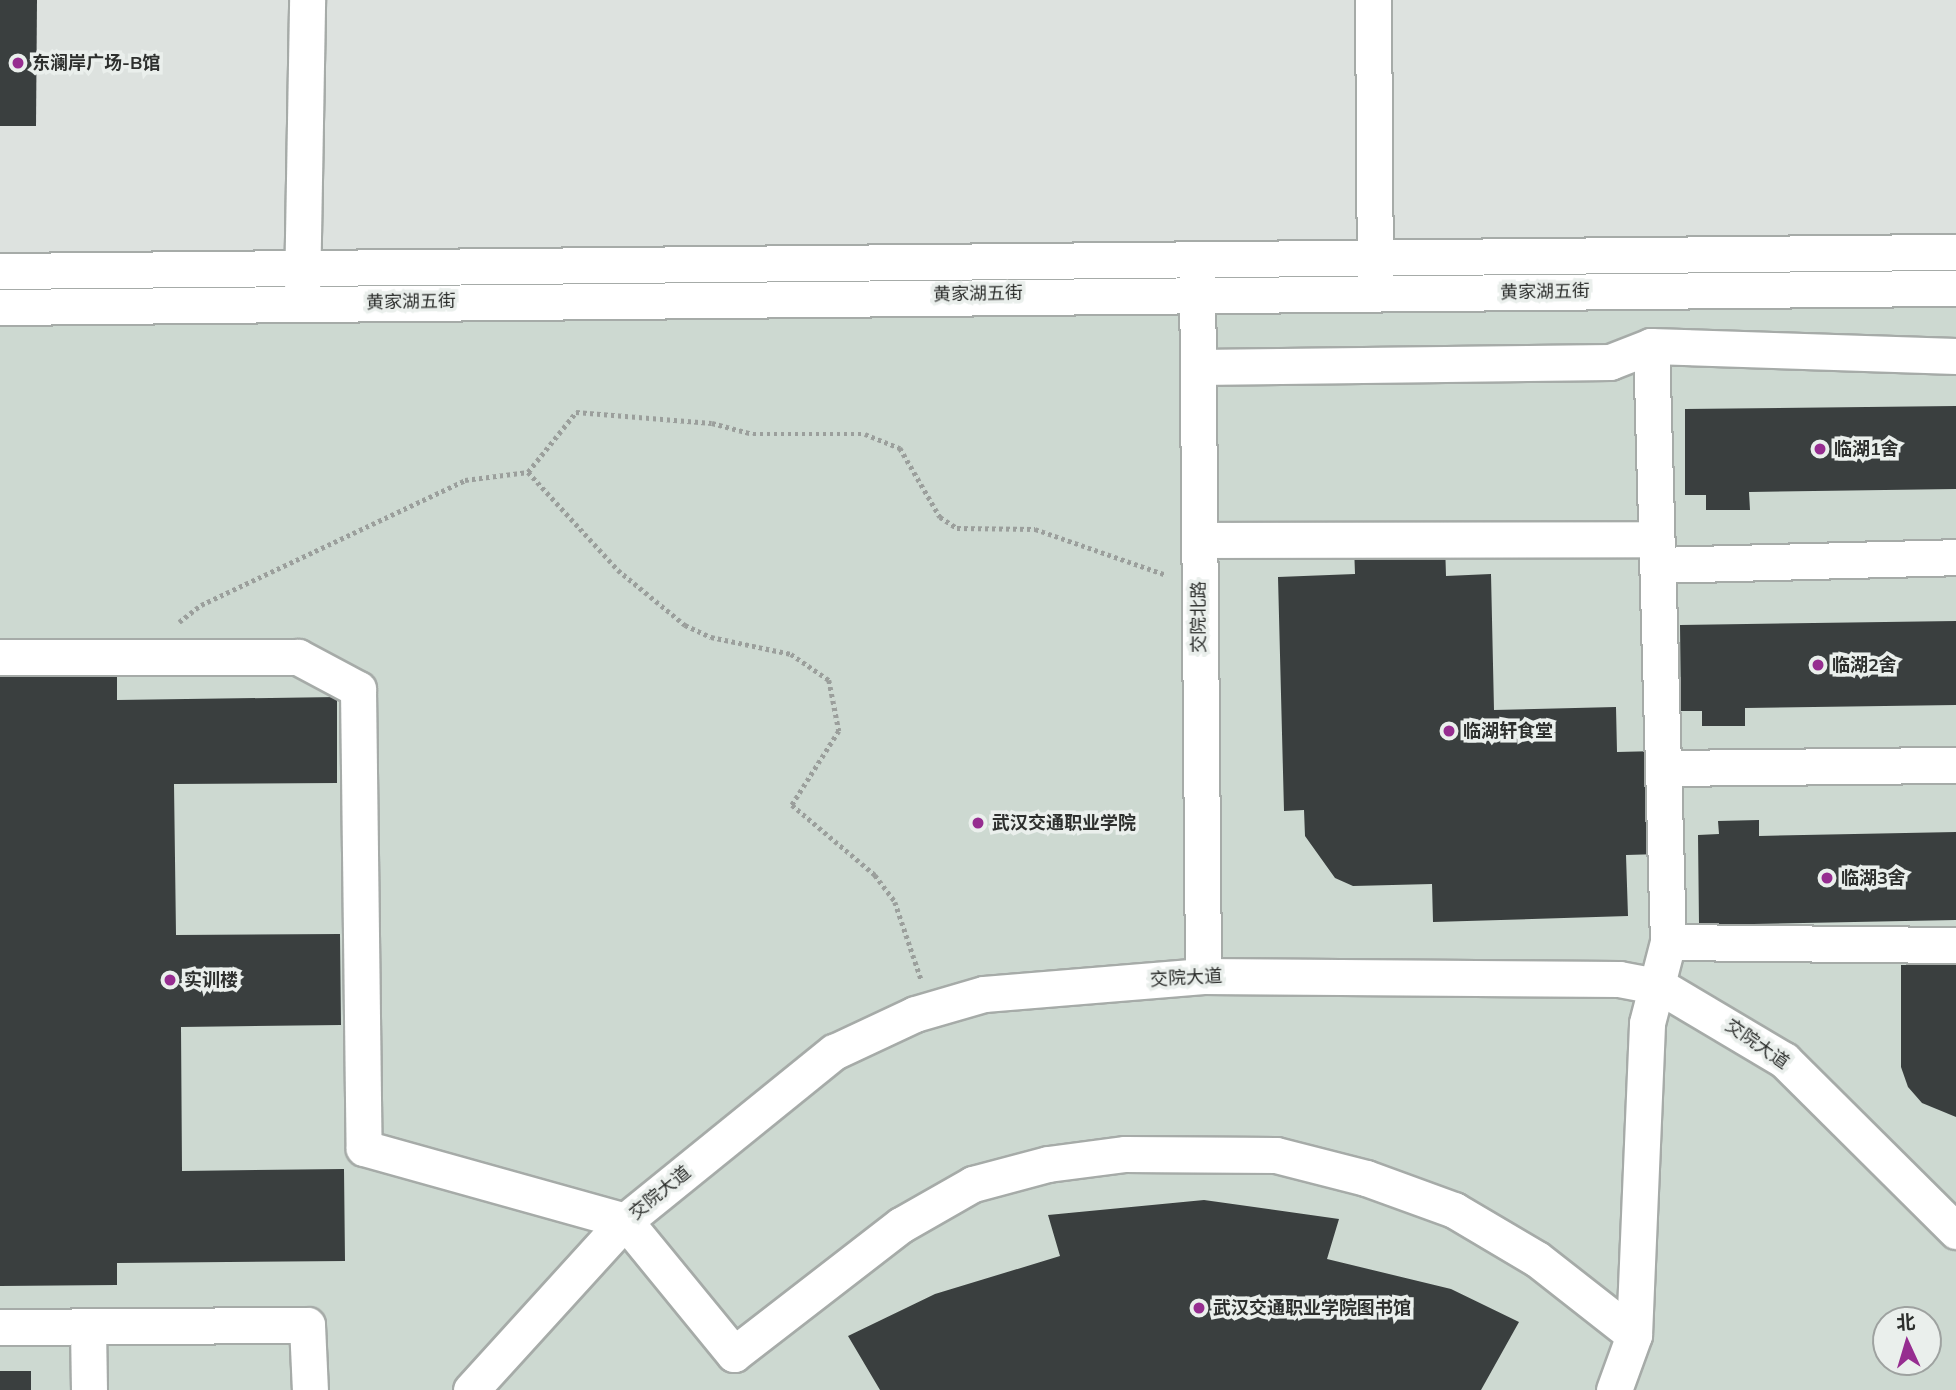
<!DOCTYPE html>
<meta charset="utf-8">
<style>
body{margin:0}
#map{position:relative;width:1956px;height:1390px;overflow:hidden;background:#dde2df;font-family:Mulish,"Noto Sans SC",sans-serif}
div>[style]{position:absolute}
.built>*{inset:0;background:#cdd9d1}
.building>*{inset:0;background:#3a3f3f}
.path>*{height:4.5px;margin-top:-2.25px;transform-origin:0;background:repeating-linear-gradient(90deg,#9b9f9c 0 3.5px,transparent 0 7px)}
.roads{filter:drop-shadow(2px 0 #a6aba8) drop-shadow(-2px 0 #a6aba8) drop-shadow(0 2px #a6aba8) drop-shadow(0 -2px #a6aba8)}
.minor>*{height:35px;margin:-17.5px;padding:0 17.5px;transform-origin:17.5px;border-radius:17.5px;background:#fff}
.dots>*{width:19px;height:19px;translate:-50% -50%;box-sizing:border-box;border:4px solid #eaefec;border-radius:50%}
span{translate:-50% -50%;white-space:nowrap;text-align:center;line-height:1.15;-webkit-text-stroke:7px #eaefec;paint-order:stroke}
.poi-label{font-size:18px;color:#2d2f2d;font-weight:700}
.left{translate:0 -50%;text-align:left}
.street-label{font-size:18px;color:#2d2f2d}
.north{position:absolute;left:1872px;top:1306px;width:70px;height:70px;box-sizing:border-box;background:#eaefec;border:2px solid #9ea2a0;border-radius:50%;rotate:356deg;font-size:19px;font-weight:700;line-height:28px;text-align:center;color:#2d2f2d}
.north::after{content:'';display:block;margin:auto;width:24px;height:32px;background:#962d90;clip-path:polygon(50% 0,100% 100%,50% 72%,0 100%)}
</style>
<div id="map">
<div class="built">
<i style="clip-path:polygon(evenodd,1956px 302px,1956px 1390px,0 1390px,0 325px,1956px 302px,1886px 1320px,1928px 1320px,1928px 1362px,1886px 1362px,1886px 1320px)"></i>
</div>
<div class="building">
<i style="clip-path:polygon(0 0,37px 0,36px 126px,0 126px)"></i>
<i style="clip-path:polygon(1956px 406px,1956px 489px,1749px 492px,1750px 510px,1706px 510px,1706px 495px,1685px 495px,1685px 409px)"></i>
<i style="clip-path:polygon(1445px 543px,1446px 576px,1491px 574px,1494px 710px,1616px 707px,1617px 752px,1658px 751px,1660px 854px,1626px 855px,1628px 916px,1433px 922px,1432px 884px,1353px 886px,1335px 878px,1305px 836px,1304px 810px,1284px 811px,1278px 577px,1355px 574px,1354px 546px)"></i>
<i style="clip-path:polygon(1956px 621px,1956px 705px,1745px 708px,1745px 726px,1702px 726px,1702px 711px,1681px 711px,1680px 625px)"></i>
<i style="clip-path:polygon(117px 668px,117px 700px,337px 697px,337px 783px,174px 784px,176px 935px,340px 934px,341px 1025px,181px 1027px,182px 1171px,344px 1169px,345px 1261px,117px 1263px,117px 1285px,0 1286px,0 669px)"></i>
<i style="clip-path:polygon(1759px 820px,1759px 836px,1956px 832px,1956px 920px,1699px 925px,1698px 835px,1719px 834px,1718px 821px)"></i>
<i style="clip-path:polygon(1901px 965px,1956px 965px,1956px 1117px,1922px 1103px,1908px 1087px,1901px 1067px)"></i>
<i style="clip-path:polygon(1204px 1200px,1339px 1219px,1327px 1259px,1451px 1289px,1519px 1322px,1481px 1390px,880px 1390px,848px 1336px,935px 1294px,1060px 1256px,1048px 1215px)"></i>
<i style="clip-path:polygon(0 1371px,31px 1371px,31px 1390px,0 1390px)"></i>
</div>
<div class="path">
<i style="left:528px;top:472px;width:133px;rotate:47.4deg"></i>
<i style="left:618px;top:570px;width:87px;rotate:39.4deg"></i>
<i style="left:685px;top:625px;width:29px;rotate:25deg"></i>
<i style="left:711px;top:637px;width:82px;rotate:12deg"></i>
<i style="left:791px;top:654px;width:46px;rotate:34.4deg"></i>
<i style="left:829px;top:680px;width:52px;rotate:78.9deg"></i>
<i style="left:839px;top:731px;width:88px;rotate:122.4deg"></i>
<i style="left:792px;top:805px;width:109px;rotate:40.1deg"></i>
<i style="left:875px;top:875px;width:34px;rotate:53deg"></i>
<i style="left:895px;top:902px;width:81px;rotate:71.3deg"></i>
<i style="left:179px;top:622px;width:28px;rotate:-38deg"></i>
<i style="left:201px;top:605px;width:292px;rotate:-25.3deg"></i>
<i style="left:465px;top:480px;width:64px;rotate:-7.2deg"></i>
<i style="left:528px;top:472px;width:77px;rotate:-51.3deg"></i>
<i style="left:576px;top:412px;width:136px;rotate:4.6deg"></i>
<i style="left:712px;top:423px;width:42px;rotate:15deg"></i>
<i style="left:753px;top:434px;width:112px"></i>
<i style="left:865px;top:434px;width:38px;rotate:22deg"></i>
<i style="left:900px;top:448px;width:80px;rotate:59.9deg"></i>
<i style="left:940px;top:517px;width:20px;rotate:33deg"></i>
<i style="left:957px;top:528px;width:78px;rotate:0.7deg"></i>
<i style="left:1035px;top:529px;width:139px;rotate:19.3deg"></i>
</div>
<div class="roads">
<div class="minor">
<i style="left:1373px;top:0;width:283px;rotate:89.6deg"></i>
<i style="left:1197px;top:269px;width:707px;rotate:89.51deg"></i>
<i style="left:0;top:271px;width:1956px;rotate:-0.56deg"></i>
<i style="left:302px;top:294px;width:294px;rotate:-89deg"></i>
<i style="left:0;top:307px;width:1956px;rotate:-0.56deg"></i>
<i style="left:1198px;top:367px;width:412px;rotate:-0.7deg"></i>
<i style="left:1610px;top:362px;width:44px;rotate:-21.3deg"></i>
<i style="left:1651px;top:346px;width:305px;rotate:1.9deg"></i>
<i style="left:1199px;top:540px;width:457px;rotate:-0.1deg"></i>
<i style="left:1657px;top:565px;width:299px;rotate:-1.5deg"></i>
<i style="left:0;top:657px;width:298px"></i>
<i style="left:298px;top:657px;width:68px;rotate:28.1deg"></i>
<i style="left:358px;top:689px;width:459px;rotate:89.3deg"></i>
<i style="left:364px;top:1148px;width:271px;rotate:15.6deg"></i>
<i style="left:625px;top:1221px;width:172px;rotate:50.7deg"></i>
<i style="left:734px;top:1354px;width:211px;rotate:-37.7deg"></i>
<i style="left:901px;top:1225px;width:83px;rotate:-29.7deg"></i>
<i style="left:973px;top:1184px;width:78px;rotate:-14.9deg"></i>
<i style="left:1048px;top:1164px;width:78px;rotate:-7.4deg"></i>
<i style="left:1125px;top:1154px;width:151px;rotate:0.4deg"></i>
<i style="left:1276px;top:1155px;width:93px;rotate:14.3deg"></i>
<i style="left:1366px;top:1178px;width:94px;rotate:20deg"></i>
<i style="left:1454px;top:1210px;width:96px;rotate:30.6deg"></i>
<i style="left:1537px;top:1259px;width:123px;rotate:38.1deg"></i>
<i style="left:1634px;top:1335px;width:312px;rotate:-87.6deg"></i>
<i style="left:1647px;top:1023px;width:84px;rotate:-75.5deg"></i>
<i style="left:1668px;top:942px;width:596px;rotate:-91.63deg"></i>
<i style="left:1663px;top:768px;width:293px;rotate:-0.6deg"></i>
<i style="left:1668px;top:942px;width:288px;rotate:0.6deg"></i>
<i style="left:0;top:1327px;width:307px;rotate:-0.4deg"></i>
<i style="left:307px;top:1325px;width:65px;rotate:87.4deg"></i>
<i style="left:88px;top:1327px;width:63px;rotate:89.1deg"></i>
<i style="left:471px;top:1390px;width:229px;rotate:-47.7deg"></i>
<i style="left:625px;top:1221px;width:269px;rotate:-39deg"></i>
<i style="left:834px;top:1052px;width:89px;rotate:-25.1deg"></i>
<i style="left:915px;top:1014px;width:72px;rotate:-16.2deg"></i>
<i style="left:984px;top:994px;width:220px;rotate:-4.7deg"></i>
<i style="left:1203px;top:976px;width:416px;rotate:0.4deg"></i>
<i style="left:1619px;top:979px;width:43px;rotate:10.8deg"></i>
<i style="left:1661px;top:987px;width:143px;rotate:30.7deg"></i>
<i style="left:1784px;top:1060px;width:243px;rotate:44.8deg"></i>
<i style="left:1614px;top:1390px;width:59px;rotate:-70deg"></i>
</div>
</div>
<div class="dots">
<i style="left:18px;top:63px;background:#962d90"></i>
<i style="left:1820px;top:449px;background:#962d90"></i>
<i style="left:1818px;top:665px;background:#962d90"></i>
<i style="left:1449px;top:731px;background:#962d90"></i>
<i style="left:978px;top:823px;background:#962d90"></i>
<i style="left:1827px;top:878px;background:#962d90"></i>
<i style="left:170px;top:980px;background:#962d90"></i>
<i style="left:1199px;top:1308px;background:#962d90"></i>
</div>
<div class="poi-label">
<span class="left" style="left:32px;top:63px">东澜岸广场-B馆</span>
<span class="left" style="left:1834px;top:449px">临湖1舍</span>
<span class="left" style="left:1832px;top:665px">临湖2舍</span>
<span class="left" style="left:1463px;top:731px">临湖轩食堂</span>
<span class="left" style="left:992px;top:823px">武汉交通职业学院</span>
<span class="left" style="left:1841px;top:878px">临湖3舍</span>
<span class="left" style="left:184px;top:980px">实训楼</span>
<span class="left" style="left:1213px;top:1308px">武汉交通职业学院图书馆</span>
</div>
<div class="street-label">
<span style="left:1545px;top:292px;rotate:-1deg">黄家湖五街</span>
<span style="left:978px;top:294px;rotate:-1deg">黄家湖五街</span>
<span style="left:411px;top:302px;rotate:-1deg">黄家湖五街</span>
<span style="left:1199px;top:617px;rotate:-90deg">交院北路</span>
<span style="left:1186px;top:978px;rotate:-3deg">交院大道</span>
<span style="left:1757px;top:1044px;rotate:35deg">交院大道</span>
<span style="left:660px;top:1193px;rotate:-39deg">交院大道</span>
</div>
<div class="north">北</div>
</div>
